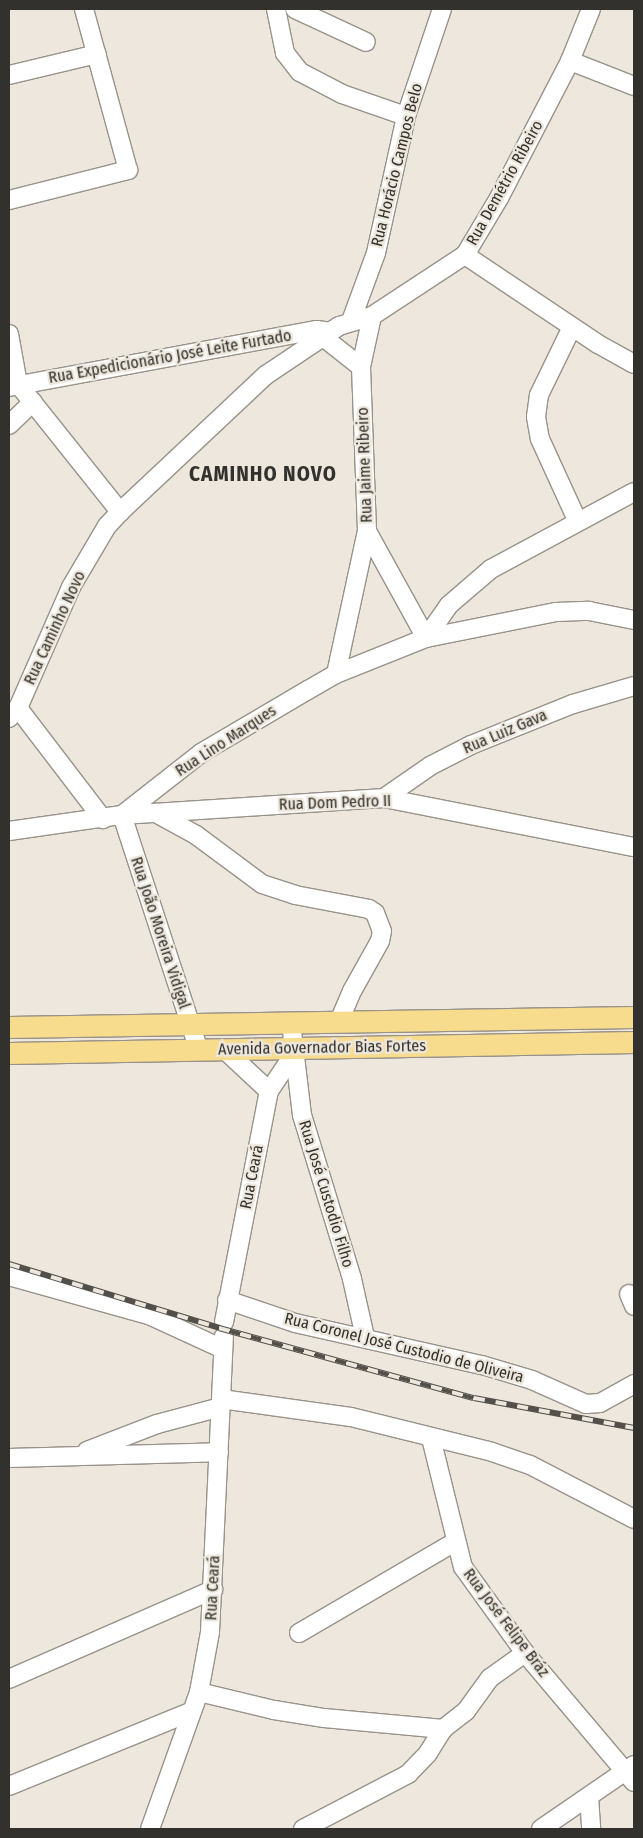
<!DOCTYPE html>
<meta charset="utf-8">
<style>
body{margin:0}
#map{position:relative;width:643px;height:1838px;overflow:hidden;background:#ede7dd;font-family:"Fira Sans Condensed",sans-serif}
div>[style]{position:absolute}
.roads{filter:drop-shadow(1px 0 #98928a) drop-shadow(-1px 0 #98928a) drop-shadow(0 1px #98928a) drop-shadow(0 -1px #98928a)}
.minor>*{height:18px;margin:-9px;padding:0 9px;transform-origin:9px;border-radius:9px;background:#fff}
.major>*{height:21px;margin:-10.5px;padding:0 10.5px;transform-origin:10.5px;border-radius:10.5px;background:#f8dc8e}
.rail>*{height:5.5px;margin-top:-2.75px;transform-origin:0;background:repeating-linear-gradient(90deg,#ede7dd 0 11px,#53504b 0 22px);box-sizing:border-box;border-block:1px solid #53504b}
span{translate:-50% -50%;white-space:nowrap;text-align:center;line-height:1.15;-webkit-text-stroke:4.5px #ede7dd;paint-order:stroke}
.street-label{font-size:16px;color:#33312d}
.district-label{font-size:21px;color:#33312d;font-weight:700;letter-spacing:1px}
.frame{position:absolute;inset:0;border:10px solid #33312d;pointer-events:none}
</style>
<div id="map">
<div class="roads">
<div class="minor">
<i style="left:276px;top:9px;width:45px;rotate:78.4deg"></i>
<i style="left:285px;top:53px;width:24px;rotate:52deg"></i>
<i style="left:300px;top:72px;width:47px;rotate:27.6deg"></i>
<i style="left:342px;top:94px;width:68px;rotate:19deg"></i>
<i style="left:295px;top:9px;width:78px;rotate:24.9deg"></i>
<i style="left:570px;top:61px;width:69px;rotate:21.3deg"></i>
<i style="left:9px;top:75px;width:90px;rotate:-13.4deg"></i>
<i style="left:9px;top:200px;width:123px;rotate:-14.1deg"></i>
<i style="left:128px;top:170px;width:167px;rotate:-105.3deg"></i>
<i style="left:465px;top:255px;width:160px;rotate:33.8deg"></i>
<i style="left:598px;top:344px;width:41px;rotate:29.1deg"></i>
<i style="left:372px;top:316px;width:52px;rotate:102.2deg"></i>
<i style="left:361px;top:367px;width:164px;rotate:87.9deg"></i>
<i style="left:367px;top:531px;width:122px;rotate:61.1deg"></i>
<i style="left:351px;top:321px;width:72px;rotate:-69.8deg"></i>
<i style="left:376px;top:253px;width:140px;rotate:-77.6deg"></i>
<i style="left:406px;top:116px;width:113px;rotate:-71.4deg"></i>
<i style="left:572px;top:327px;width:76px;rotate:115.9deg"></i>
<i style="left:539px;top:395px;width:22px;rotate:98deg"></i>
<i style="left:536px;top:417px;width:22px;rotate:80deg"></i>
<i style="left:540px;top:439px;width:89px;rotate:65.4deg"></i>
<i style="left:9px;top:334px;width:51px;rotate:79.8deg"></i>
<i style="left:18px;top:384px;width:164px;rotate:51.4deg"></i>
<i style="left:323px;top:337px;width:48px;rotate:38.3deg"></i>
<i style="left:9px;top:387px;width:313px;rotate:-10.5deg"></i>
<i style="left:317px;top:330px;width:14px;rotate:8deg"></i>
<i style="left:9px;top:425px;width:33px;rotate:-44deg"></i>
<i style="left:426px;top:638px;width:40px;rotate:-55.1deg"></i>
<i style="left:449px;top:605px;width:55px;rotate:-40.6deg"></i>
<i style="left:491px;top:569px;width:162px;rotate:-28.3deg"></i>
<i style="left:336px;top:674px;width:146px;rotate:-77.8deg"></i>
<i style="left:18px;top:708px;width:140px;rotate:52.6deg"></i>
<i style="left:9px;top:718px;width:13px;rotate:-48deg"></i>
<i style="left:18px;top:708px;width:132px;rotate:-66.3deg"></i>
<i style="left:71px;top:587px;width:71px;rotate:-59.5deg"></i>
<i style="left:107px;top:526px;width:19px;rotate:-47deg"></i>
<i style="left:120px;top:512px;width:200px;rotate:-43.2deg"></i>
<i style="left:266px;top:375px;width:88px;rotate:-33.9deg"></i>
<i style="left:339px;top:326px;width:34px;rotate:-17deg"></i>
<i style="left:372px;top:316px;width:111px;rotate:-33.3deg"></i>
<i style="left:465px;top:255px;width:66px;rotate:-59.2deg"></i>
<i style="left:499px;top:198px;width:154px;rotate:-62.6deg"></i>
<i style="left:570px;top:61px;width:56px;rotate:-68deg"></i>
<i style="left:384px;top:798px;width:56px;rotate:-34.8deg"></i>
<i style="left:430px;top:766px;width:46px;rotate:-27.1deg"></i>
<i style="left:471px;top:745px;width:110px;rotate:-21.9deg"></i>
<i style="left:573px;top:704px;width:64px;rotate:-16.4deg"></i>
<i style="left:156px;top:813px;width:46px;rotate:28.8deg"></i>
<i style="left:196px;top:835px;width:82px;rotate:36.6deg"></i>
<i style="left:262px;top:884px;width:35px;rotate:18deg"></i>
<i style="left:295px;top:895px;width:75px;rotate:10.7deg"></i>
<i style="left:369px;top:909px;width:7px;rotate:34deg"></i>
<i style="left:375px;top:913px;width:19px;rotate:69deg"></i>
<i style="left:382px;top:931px;width:10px;rotate:101deg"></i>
<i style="left:380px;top:941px;width:57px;rotate:119.2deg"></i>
<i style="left:352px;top:991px;width:33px;rotate:113deg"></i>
<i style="left:122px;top:815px;width:100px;rotate:-38.1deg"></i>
<i style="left:201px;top:753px;width:124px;rotate:-30.5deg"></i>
<i style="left:308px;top:690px;width:32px;rotate:-30deg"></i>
<i style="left:336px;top:674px;width:97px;rotate:-21.8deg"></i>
<i style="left:426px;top:638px;width:133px;rotate:-11.3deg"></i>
<i style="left:556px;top:612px;width:33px;rotate:-2deg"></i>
<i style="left:589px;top:611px;width:46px;rotate:11.3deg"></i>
<i style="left:122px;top:815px;width:247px;rotate:71.9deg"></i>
<i style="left:9px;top:831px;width:114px;rotate:-8.1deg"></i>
<i style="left:122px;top:815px;width:263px;rotate:-3.7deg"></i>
<i style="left:384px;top:798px;width:255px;rotate:11.1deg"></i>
<i style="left:291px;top:1023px;width:93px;rotate:83.2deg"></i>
<i style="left:302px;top:1115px;width:171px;rotate:73deg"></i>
<i style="left:352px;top:1279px;width:59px;rotate:77.4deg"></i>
<i style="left:225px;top:1050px;width:60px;rotate:43deg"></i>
<i style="left:9px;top:1276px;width:145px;rotate:15.6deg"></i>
<i style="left:149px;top:1315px;width:81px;rotate:24.7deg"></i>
<i style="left:629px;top:1294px;width:13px;rotate:67deg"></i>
<i style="left:227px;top:1300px;width:72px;rotate:18.7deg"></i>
<i style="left:295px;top:1323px;width:192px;rotate:12.7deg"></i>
<i style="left:482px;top:1365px;width:52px;rotate:16.7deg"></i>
<i style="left:532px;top:1380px;width:59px;rotate:24deg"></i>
<i style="left:586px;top:1404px;width:14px;rotate:-4deg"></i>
<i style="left:600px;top:1403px;width:39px;rotate:-29deg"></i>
<i style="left:224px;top:1322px;width:235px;rotate:-79deg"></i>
<i style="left:269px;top:1091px;width:45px;rotate:-56deg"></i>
<i style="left:221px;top:1399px;width:131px;rotate:7.9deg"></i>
<i style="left:351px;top:1417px;width:145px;rotate:13.9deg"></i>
<i style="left:492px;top:1452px;width:40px;rotate:18.9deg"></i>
<i style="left:530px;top:1465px;width:117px;rotate:27.4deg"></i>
<i style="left:431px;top:1438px;width:133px;rotate:76.1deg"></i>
<i style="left:463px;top:1567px;width:106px;rotate:54.2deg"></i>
<i style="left:525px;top:1653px;width:169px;rotate:49.8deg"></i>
<i style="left:87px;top:1451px;width:75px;rotate:-21.1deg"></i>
<i style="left:157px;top:1424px;width:66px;rotate:-14.9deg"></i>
<i style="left:9px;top:1458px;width:210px;rotate:-1.6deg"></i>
<i style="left:299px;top:1633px;width:181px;rotate:-30.3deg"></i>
<i style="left:9px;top:1679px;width:223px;rotate:-23.6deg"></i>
<i style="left:199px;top:1692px;width:77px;rotate:13.5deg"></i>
<i style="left:274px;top:1710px;width:51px;rotate:9.1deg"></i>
<i style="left:324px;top:1718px;width:120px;rotate:5.3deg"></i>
<i style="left:443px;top:1729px;width:29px;rotate:-38deg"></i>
<i style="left:466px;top:1711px;width:41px;rotate:-54deg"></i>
<i style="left:490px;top:1678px;width:43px;rotate:-35.5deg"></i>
<i style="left:9px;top:1786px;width:196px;rotate:-22.2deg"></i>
<i style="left:589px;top:1797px;width:32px;rotate:86deg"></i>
<i style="left:150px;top:1829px;width:145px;rotate:-70.3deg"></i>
<i style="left:199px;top:1692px;width:61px;rotate:-79.6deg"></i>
<i style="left:210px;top:1632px;width:296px;rotate:-87.3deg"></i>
<i style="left:303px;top:1829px;width:119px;rotate:-27.6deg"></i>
<i style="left:408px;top:1774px;width:29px;rotate:-46deg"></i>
<i style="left:428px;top:1753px;width:28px;rotate:-58deg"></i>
<i style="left:541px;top:1829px;width:113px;rotate:-34.5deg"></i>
</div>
<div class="major">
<i style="left:9px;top:1027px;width:625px;rotate:-0.92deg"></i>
<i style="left:9px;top:1053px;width:625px;rotate:-1.01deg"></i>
</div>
</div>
<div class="rail">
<i style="left:9px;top:1264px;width:220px;rotate:16.9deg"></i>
<i style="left:219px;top:1328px;width:264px;rotate:15.4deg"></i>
<i style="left:474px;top:1398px;width:163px;rotate:10.6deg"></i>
</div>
<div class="street-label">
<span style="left:397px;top:165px;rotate:-76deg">Rua Horácio Campos Belo</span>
<span style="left:505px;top:183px;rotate:-61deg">Rua Demétrio Ribeiro</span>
<span style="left:170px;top:357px;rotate:-10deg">Rua Expedicionário José Leite Furtado</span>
<span style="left:365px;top:465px;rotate:-92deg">Rua Jaime Ribeiro</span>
<span style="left:55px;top:628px;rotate:-65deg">Rua Caminho Novo</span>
<span style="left:505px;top:732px;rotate:-23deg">Rua Luiz Gava</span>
<span style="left:226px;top:741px;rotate:-33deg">Rua Lino Marques</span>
<span style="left:335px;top:803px;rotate:-2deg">Rua Dom Pedro II</span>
<span style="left:160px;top:933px;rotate:72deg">Rua João Moreira Vidigal</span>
<span style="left:322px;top:1048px;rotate:-1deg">Avenida Governador Bias Fortes</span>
<span style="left:252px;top:1177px;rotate:-79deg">Rua Ceará</span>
<span style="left:326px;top:1194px;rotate:73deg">Rua José Custodio Filho</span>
<span style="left:404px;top:1348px;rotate:14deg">Rua Coronel José Custodio de Oliveira</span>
<span style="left:213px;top:1588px;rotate:-87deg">Rua Ceará</span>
<span style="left:506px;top:1623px;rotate:53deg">Rua José Felipe Bráz</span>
</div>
<div class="district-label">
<span style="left:263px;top:474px">CAMINHO NOVO</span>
</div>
<div class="frame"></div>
</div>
